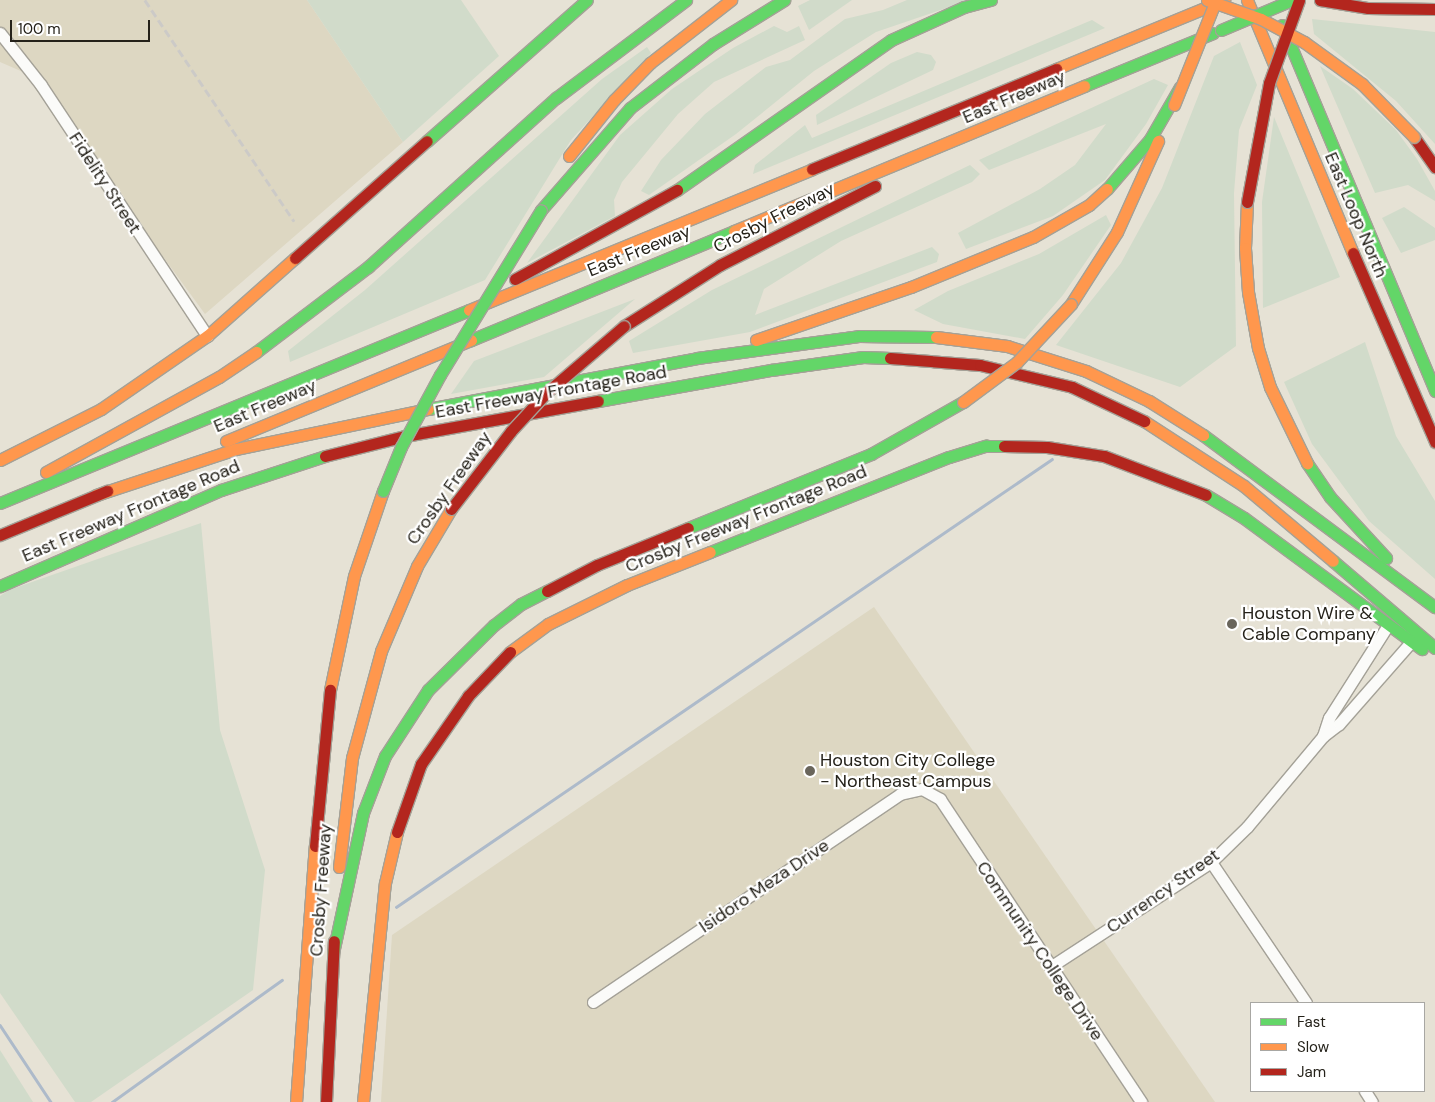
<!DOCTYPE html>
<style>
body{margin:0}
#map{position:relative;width:1435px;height:1102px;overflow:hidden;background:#e6e2d5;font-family:"DM Sans",sans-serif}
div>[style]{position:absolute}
.built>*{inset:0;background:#ddd7c2}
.green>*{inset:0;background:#d1dbca}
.stream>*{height:2.5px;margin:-1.25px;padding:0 1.25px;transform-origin:1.25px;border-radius:1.25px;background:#adbaca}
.roads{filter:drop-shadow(1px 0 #a4a197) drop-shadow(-1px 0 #a4a197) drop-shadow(0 1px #a4a197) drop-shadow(0 -1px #a4a197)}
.street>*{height:11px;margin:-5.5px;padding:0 5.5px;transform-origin:5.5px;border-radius:5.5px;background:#fbfbf9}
.fast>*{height:11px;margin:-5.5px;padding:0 5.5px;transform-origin:5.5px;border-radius:5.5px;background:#63d668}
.slow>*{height:11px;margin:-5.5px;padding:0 5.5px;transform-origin:5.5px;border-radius:5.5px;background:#ff974d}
.jam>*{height:11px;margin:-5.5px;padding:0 5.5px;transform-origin:5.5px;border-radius:5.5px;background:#b3261e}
.rail>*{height:2.5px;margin-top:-1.25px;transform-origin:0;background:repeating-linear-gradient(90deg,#cccac7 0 8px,transparent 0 12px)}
.bridges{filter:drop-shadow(1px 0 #a4a197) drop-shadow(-1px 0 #a4a197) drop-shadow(0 1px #a4a197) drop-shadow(0 -1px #a4a197)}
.fast-bridge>*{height:11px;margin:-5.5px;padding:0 5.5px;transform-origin:5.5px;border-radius:5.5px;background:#63d668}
.slow-bridge>*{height:11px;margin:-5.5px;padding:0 5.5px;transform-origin:5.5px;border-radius:5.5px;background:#ff974d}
.jam-bridge>*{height:11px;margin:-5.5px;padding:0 5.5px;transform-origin:5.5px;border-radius:5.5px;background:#b3261e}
.dots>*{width:14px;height:14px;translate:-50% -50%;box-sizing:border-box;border:2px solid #fff;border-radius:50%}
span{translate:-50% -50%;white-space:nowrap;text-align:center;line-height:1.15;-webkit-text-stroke:4.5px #fff;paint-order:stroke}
.street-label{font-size:18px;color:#25221a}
.poi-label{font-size:18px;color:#25221a}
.left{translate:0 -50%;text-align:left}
.legend{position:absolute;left:1250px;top:1002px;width:175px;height:90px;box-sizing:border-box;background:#fff;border:1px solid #a8a7a3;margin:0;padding:6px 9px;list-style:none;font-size:15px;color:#25221a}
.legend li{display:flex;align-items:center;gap:10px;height:25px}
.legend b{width:25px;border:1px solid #a8a7a3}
.scale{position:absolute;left:10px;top:20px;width:140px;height:22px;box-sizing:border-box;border:2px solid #25221a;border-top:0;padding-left:6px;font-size:15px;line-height:18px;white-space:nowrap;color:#25221a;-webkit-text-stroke:4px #fff;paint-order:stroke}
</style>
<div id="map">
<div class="built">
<i style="clip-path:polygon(0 0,307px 0,403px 142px,205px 314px,30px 75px,0 62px)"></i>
<i style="clip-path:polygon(874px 607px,1215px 1102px,381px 1102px,392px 935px)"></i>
</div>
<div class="green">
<i style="clip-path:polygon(307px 0,461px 0,499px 56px,403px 142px)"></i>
<i style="clip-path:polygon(810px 0,852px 0,809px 30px,798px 6px)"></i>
<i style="clip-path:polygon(907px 0,970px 0,876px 32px,814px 71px,736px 134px,649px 195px,641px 191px,661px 160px,705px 114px,766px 67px,790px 60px,845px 19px,883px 10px)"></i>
<i style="clip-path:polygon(1312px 19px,1435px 32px,1435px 144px,1396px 101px,1314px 34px)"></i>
<i style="clip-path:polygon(1092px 20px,1105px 28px,753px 174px,755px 165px,805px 125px,812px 138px)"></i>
<i style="clip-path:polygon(774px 26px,787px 32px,799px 26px,805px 40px,714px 82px,678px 114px,622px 182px,614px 200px,615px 216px,527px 263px,620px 135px,672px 89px,733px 48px)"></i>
<i style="clip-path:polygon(1240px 42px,1257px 85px,1239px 130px,1234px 193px,1236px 346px,1180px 387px,1056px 345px,1121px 263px,1162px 188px,1214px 56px)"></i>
<i style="clip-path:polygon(647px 47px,651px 53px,571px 140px,485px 280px,290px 362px,288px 351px,365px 290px,602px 79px)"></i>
<i style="clip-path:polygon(917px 52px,931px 55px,936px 62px,933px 70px,817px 125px,816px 115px,891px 63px)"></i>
<i style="clip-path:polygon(1320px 66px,1353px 89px,1396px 130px,1417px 159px,1435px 191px,1435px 201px,1408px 185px,1375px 193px)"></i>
<i style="clip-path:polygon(1154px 79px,1168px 85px,1146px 124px,1105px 180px,1053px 216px,966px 249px,958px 233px,1040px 189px,1075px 165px,1106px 124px,989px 170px,979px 160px)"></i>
<i style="clip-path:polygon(1274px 117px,1340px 277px,1263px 308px,1262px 202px)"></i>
<i style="clip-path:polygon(970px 165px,980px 174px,972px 182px,841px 241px,764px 289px,755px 315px,932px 247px,939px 254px,937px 262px,750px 332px,633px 353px,629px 341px,712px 290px)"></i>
<i style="clip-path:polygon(1404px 207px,1435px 228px,1435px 240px,1401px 253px,1382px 218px)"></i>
<i style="clip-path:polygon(1106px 215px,1111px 225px,1063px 295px,1025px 339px,943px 324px,914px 310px,948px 291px,1039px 254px)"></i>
<i style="clip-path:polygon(635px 299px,544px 377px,451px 394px,474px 361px)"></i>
<i style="clip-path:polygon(1365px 342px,1396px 436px,1435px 501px,1435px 579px,1369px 521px,1312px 444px,1284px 382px)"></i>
<i style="clip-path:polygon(201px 523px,220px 730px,265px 870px,253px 990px,91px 1102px,75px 1102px,0 993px,0 596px,9px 590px)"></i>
<i style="clip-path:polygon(0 1050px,33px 1102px,0 1102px)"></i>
</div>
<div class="stream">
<i style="left:396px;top:907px;width:794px;rotate:-34.33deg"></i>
<i style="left:0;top:1025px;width:92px;rotate:56.5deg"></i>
<i style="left:112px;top:1102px;width:209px;rotate:-35.7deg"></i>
</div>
<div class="roads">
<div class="street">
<i style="left:0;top:33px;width:66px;rotate:51.7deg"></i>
<i style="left:41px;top:85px;width:301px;rotate:56.5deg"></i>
<i style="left:1323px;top:736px;width:19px;rotate:-72deg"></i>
<i style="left:1329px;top:718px;width:110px;rotate:-57.6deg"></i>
<i style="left:1211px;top:862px;width:170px;rotate:56deg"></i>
<i style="left:1050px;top:967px;width:192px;rotate:-33.1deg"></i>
<i style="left:1211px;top:862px;width:50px;rotate:-44.2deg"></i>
<i style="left:1247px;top:827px;width:119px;rotate:-50.1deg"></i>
<i style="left:1323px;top:736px;width:20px;rotate:-37deg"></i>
<i style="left:1339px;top:724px;width:109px;rotate:-48.7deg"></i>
<i style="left:593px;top:1002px;width:371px;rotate:-34.1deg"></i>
<i style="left:900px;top:794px;width:23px;rotate:-13deg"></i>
<i style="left:922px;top:789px;width:21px;rotate:29deg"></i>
<i style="left:940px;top:799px;width:364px;rotate:56.4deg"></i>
<i style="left:1365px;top:1091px;width:13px;rotate:58deg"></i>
</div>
<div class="fast">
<i style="left:1282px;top:25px;width:397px;rotate:67.3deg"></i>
<i style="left:1084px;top:86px;width:139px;rotate:-22.3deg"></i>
<i style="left:427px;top:141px;width:213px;rotate:-41.4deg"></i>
<i style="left:1107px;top:189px;width:66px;rotate:-49.3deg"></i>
<i style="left:1150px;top:139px;width:60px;rotate:-60deg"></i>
<i style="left:677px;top:190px;width:261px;rotate:-35deg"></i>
<i style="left:891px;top:40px;width:80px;rotate:-24.3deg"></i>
<i style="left:964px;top:7px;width:28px;rotate:-15deg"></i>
<i style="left:541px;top:210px;width:135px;rotate:-48.9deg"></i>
<i style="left:630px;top:108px;width:105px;rotate:-37.6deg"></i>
<i style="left:713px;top:44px;width:84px;rotate:-31.8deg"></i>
<i style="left:471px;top:340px;width:285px;rotate:-22.5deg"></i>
<i style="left:256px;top:352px;width:141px;rotate:-37.2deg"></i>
<i style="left:368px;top:267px;width:253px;rotate:-42deg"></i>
<i style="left:556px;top:98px;width:163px;rotate:-37deg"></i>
<i style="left:598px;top:401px;width:176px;rotate:-10.2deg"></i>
<i style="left:771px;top:370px;width:93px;rotate:-8deg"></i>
<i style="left:863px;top:357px;width:27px;rotate:2deg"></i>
<i style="left:428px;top:409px;width:274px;rotate:-10.7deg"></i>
<i style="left:697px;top:358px;width:163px;rotate:-7.7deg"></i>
<i style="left:859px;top:336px;width:77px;rotate:0.7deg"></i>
<i style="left:1203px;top:435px;width:289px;rotate:36.6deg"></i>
<i style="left:1307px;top:463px;width:41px;rotate:55.9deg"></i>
<i style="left:1330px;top:497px;width:83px;rotate:47.4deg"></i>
<i style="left:1206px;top:495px;width:44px;rotate:31.2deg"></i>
<i style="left:1244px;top:518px;width:221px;rotate:36.4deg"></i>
<i style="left:0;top:503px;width:507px;rotate:-22.37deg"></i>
<i style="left:688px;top:528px;width:197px;rotate:-22deg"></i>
<i style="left:871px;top:454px;width:106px;rotate:-29.5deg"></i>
<i style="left:710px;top:552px;width:257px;rotate:-21.7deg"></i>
<i style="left:949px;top:457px;width:39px;rotate:-17deg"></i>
<i style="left:986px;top:446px;width:18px"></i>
<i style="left:1333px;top:561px;width:134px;rotate:40.5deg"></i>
<i style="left:0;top:586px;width:241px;rotate:-23.5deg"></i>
<i style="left:221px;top:490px;width:109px;rotate:-18.1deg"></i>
<i style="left:333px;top:953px;width:143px;rotate:-77.9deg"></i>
<i style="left:363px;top:813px;width:61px;rotate:-68.9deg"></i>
<i style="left:385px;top:756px;width:79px;rotate:-56.9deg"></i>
<i style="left:428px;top:690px;width:93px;rotate:-44.6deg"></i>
<i style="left:494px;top:625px;width:34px;rotate:-38deg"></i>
<i style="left:521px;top:604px;width:29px;rotate:-27deg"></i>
</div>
<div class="slow">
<i style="left:1247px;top:0;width:274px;rotate:67.3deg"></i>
<i style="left:1056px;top:69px;width:182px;rotate:-22.3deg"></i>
<i style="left:569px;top:156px;width:72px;rotate:-51.2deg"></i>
<i style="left:614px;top:100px;width:52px;rotate:-45.8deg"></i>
<i style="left:650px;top:63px;width:103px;rotate:-37.9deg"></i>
<i style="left:1247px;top:202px;width:46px;rotate:92.5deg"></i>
<i style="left:1245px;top:248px;width:44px;rotate:86.1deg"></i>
<i style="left:1248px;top:292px;width:57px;rotate:79.9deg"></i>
<i style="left:1258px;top:348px;width:41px;rotate:72.9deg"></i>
<i style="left:1270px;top:387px;width:85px;rotate:64deg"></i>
<i style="left:734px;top:231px;width:379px;rotate:-22.5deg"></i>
<i style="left:1071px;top:304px;width:85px;rotate:-57.4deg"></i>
<i style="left:1117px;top:232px;width:100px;rotate:-65.7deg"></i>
<i style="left:469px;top:310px;width:371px;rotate:-22.3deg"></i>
<i style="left:936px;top:337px;width:72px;rotate:7.2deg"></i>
<i style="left:1007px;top:346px;width:83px;rotate:17.6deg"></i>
<i style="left:1086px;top:371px;width:70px;rotate:25.5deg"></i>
<i style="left:1149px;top:401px;width:64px;rotate:32.2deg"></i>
<i style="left:756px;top:340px;width:164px;rotate:-18.9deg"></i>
<i style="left:911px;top:287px;width:132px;rotate:-22.3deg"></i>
<i style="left:1033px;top:237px;width:64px;rotate:-29.7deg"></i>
<i style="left:1089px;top:205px;width:24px;rotate:-42deg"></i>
<i style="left:1144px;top:421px;width:119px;rotate:33deg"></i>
<i style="left:1244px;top:486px;width:116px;rotate:40.1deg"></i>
<i style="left:226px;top:441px;width:265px;rotate:-22.4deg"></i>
<i style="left:0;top:460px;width:113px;rotate:-26.8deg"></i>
<i style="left:101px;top:409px;width:129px;rotate:-34.6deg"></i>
<i style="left:207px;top:336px;width:118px;rotate:-41.6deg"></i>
<i style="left:46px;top:472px;width:197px;rotate:-28.8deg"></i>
<i style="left:219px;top:377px;width:45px;rotate:-34deg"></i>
<i style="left:96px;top:495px;width:147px;rotate:-18.2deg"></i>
<i style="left:236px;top:449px;width:196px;rotate:-11.8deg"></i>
<i style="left:510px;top:652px;width:47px;rotate:-36.4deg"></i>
<i style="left:548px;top:624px;width:88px;rotate:-26.3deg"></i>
<i style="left:627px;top:585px;width:89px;rotate:-21.7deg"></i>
<i style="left:330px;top:690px;width:116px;rotate:-78.1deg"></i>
<i style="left:354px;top:576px;width:90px;rotate:-71.2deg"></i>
<i style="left:339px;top:867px;width:110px;rotate:-83.2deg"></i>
<i style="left:352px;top:758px;width:111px;rotate:-74.8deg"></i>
<i style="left:381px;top:651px;width:92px;rotate:-67deg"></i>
<i style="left:417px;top:566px;width:66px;rotate:-59.2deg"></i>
<i style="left:296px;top:1102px;width:257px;rotate:-85.8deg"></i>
<i style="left:363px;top:1102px;width:220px;rotate:-84.3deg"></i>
<i style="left:385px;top:883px;width:52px;rotate:-76.8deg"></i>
</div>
<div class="jam">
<i style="left:1320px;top:0;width:49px;rotate:9.5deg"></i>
<i style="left:1368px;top:8px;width:67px;rotate:0.9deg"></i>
<i style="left:1414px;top:137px;width:37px;rotate:55deg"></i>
<i style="left:812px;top:169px;width:264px;rotate:-22.3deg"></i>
<i style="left:1353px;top:253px;width:206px;rotate:66.5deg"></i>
<i style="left:295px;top:258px;width:176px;rotate:-41.6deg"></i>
<i style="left:515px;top:279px;width:185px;rotate:-28.8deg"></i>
<i style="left:624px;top:326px;width:114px;rotate:-32.4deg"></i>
<i style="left:720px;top:265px;width:174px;rotate:-27deg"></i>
<i style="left:890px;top:358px;width:90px;rotate:4.4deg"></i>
<i style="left:980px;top:365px;width:95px;rotate:13.4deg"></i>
<i style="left:1072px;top:387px;width:80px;rotate:25.3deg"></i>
<i style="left:1004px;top:446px;width:43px;rotate:1.3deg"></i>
<i style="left:1047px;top:447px;width:58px;rotate:9deg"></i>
<i style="left:1104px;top:456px;width:109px;rotate:20.9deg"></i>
<i style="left:325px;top:456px;width:82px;rotate:-14deg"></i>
<i style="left:405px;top:436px;width:196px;rotate:-10.3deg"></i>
<i style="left:0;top:535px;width:116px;rotate:-22.4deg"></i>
<i style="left:547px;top:591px;width:56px;rotate:-27.5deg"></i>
<i style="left:597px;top:565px;width:98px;rotate:-22.1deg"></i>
<i style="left:397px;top:832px;width:72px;rotate:-70.6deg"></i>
<i style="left:421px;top:764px;width:83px;rotate:-55.3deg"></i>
<i style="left:468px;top:696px;width:61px;rotate:-46.3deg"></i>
<i style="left:315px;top:846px;width:157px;rotate:-84.5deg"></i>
<i style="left:326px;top:1102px;width:161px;rotate:-87.2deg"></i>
</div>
</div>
<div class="rail">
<i style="left:145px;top:0;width:267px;rotate:56deg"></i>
</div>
<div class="bridges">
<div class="fast-bridge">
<i style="left:1221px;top:30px;width:77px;rotate:-22.9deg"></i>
<i style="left:383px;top:491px;width:48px;rotate:-67.8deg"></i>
<i style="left:401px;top:447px;width:82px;rotate:-61.6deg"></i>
<i style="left:440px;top:375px;width:193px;rotate:-58.5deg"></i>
</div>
<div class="slow-bridge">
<i style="left:1207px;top:0;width:57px;rotate:19.4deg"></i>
<i style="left:1261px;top:19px;width:49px;rotate:28.1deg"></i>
<i style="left:1304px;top:42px;width:72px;rotate:35.9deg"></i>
<i style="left:1362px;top:84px;width:74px;rotate:45.5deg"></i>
<i style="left:1174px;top:105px;width:113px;rotate:-68.2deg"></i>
<i style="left:963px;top:402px;width:67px;rotate:-36.5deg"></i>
<i style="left:1017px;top:362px;width:79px;rotate:-47deg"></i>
</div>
<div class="jam-bridge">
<i style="left:1247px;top:202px;width:121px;rotate:-79.5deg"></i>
<i style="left:1269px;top:83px;width:88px;rotate:-70.1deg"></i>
<i style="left:451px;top:509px;width:98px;rotate:-52.4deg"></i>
<i style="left:511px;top:431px;width:53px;rotate:-47.3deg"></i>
<i style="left:547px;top:392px;width:101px;rotate:-40.6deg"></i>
</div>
</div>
<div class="dots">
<i style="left:1232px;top:624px;background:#69655b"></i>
<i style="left:810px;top:771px;background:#69655b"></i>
</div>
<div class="street-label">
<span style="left:1014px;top:97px;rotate:-23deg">East Freeway</span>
<span style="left:105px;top:183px;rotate:57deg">Fidelity Street</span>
<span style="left:1356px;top:215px;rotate:67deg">East Loop North</span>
<span style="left:774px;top:218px;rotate:-27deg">Crosby Freeway</span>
<span style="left:639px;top:251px;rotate:-22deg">East Freeway</span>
<span style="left:551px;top:392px;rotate:-10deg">East Freeway Frontage Road</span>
<span style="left:265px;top:406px;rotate:-23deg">East Freeway</span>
<span style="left:449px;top:488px;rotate:-55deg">Crosby Freeway</span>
<span style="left:131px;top:511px;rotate:-23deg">East Freeway Frontage Road</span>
<span style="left:746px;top:519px;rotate:-22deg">Crosby Freeway Frontage Road</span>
<span style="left:764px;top:886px;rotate:-34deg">Isidoro Meza Drive</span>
<span style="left:321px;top:890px;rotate:-86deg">Crosby Freeway</span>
<span style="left:1163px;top:891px;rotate:-35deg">Currency Street</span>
<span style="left:1040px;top:951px;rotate:56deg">Community College Drive</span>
</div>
<div class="poi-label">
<span class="left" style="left:1242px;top:624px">Houston Wire &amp;<br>Cable Company</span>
<span class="left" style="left:820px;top:771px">Houston City College<br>- Northeast Campus</span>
</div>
<ul class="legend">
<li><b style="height:6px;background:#63d668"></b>Fast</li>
<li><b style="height:6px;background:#ff974d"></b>Slow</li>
<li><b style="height:6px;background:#b3261e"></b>Jam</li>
</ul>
<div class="scale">100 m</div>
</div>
